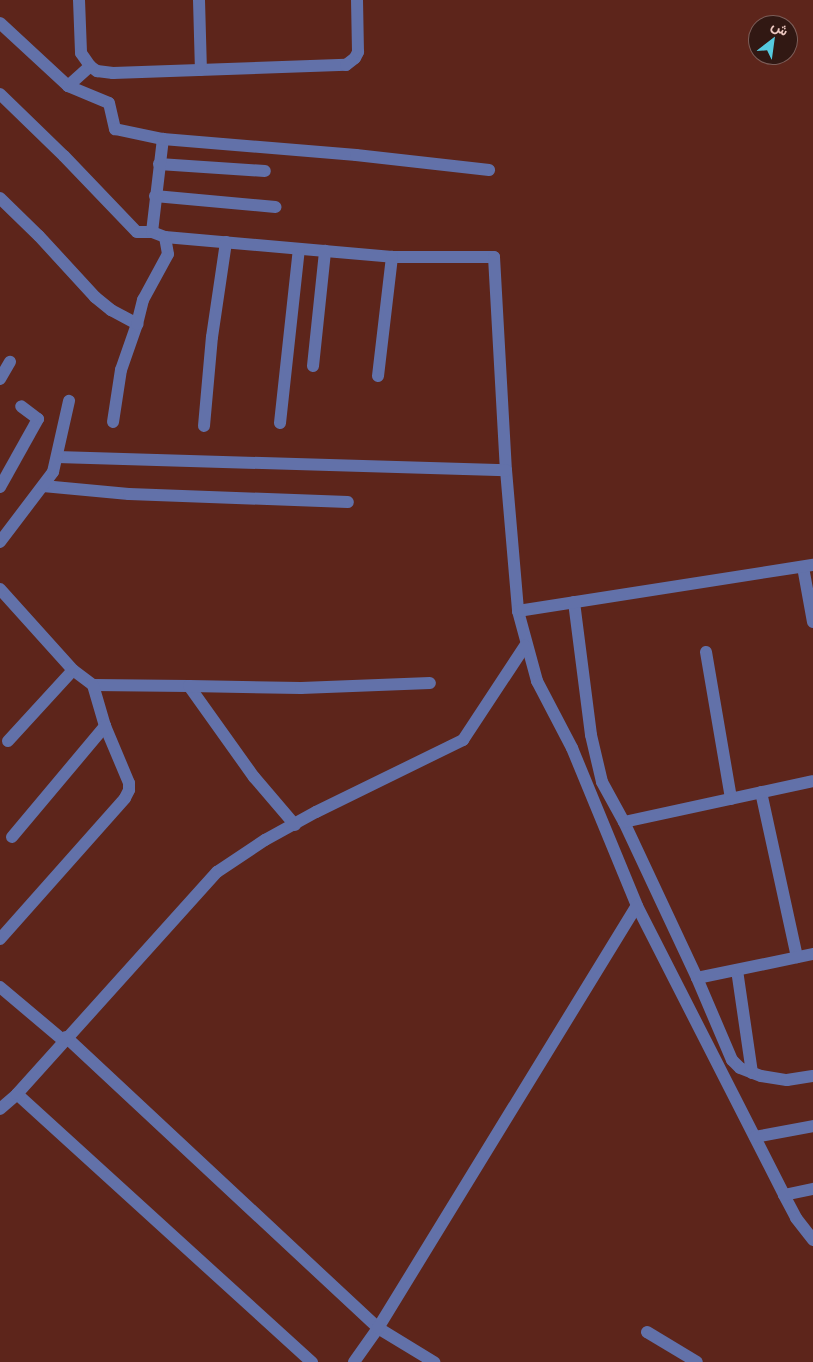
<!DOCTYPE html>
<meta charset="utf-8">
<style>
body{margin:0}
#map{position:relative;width:813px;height:1362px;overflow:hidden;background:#5d251b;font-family:"IBM Plex Sans",Vazirmatn,sans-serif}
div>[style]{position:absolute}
.minor>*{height:12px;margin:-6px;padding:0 6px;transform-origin:6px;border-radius:6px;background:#6271a9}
span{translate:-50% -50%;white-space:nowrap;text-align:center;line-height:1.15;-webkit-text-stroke:5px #311813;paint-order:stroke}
.north{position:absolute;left:748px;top:15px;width:50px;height:50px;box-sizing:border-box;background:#311813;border:1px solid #7c5e59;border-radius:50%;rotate:30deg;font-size:14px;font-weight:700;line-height:20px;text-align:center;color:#edc8c1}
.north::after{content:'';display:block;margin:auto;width:18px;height:22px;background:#55cadf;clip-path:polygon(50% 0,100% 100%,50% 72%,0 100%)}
</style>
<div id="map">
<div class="minor">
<i style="left:79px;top:0;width:53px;rotate:87.8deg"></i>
<i style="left:81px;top:53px;width:16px;rotate:55deg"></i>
<i style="left:90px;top:66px;width:9px;rotate:36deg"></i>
<i style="left:97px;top:71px;width:16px;rotate:7deg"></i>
<i style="left:113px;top:73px;width:233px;rotate:-2deg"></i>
<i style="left:346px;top:65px;width:11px;rotate:-38deg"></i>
<i style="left:355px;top:58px;width:7px;rotate:-63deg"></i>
<i style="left:358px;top:52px;width:52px;rotate:-91.1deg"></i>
<i style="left:199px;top:0;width:70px;rotate:88.4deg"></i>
<i style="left:0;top:23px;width:93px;rotate:42.8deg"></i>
<i style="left:68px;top:86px;width:44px;rotate:22.5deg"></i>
<i style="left:109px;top:103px;width:27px;rotate:77deg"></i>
<i style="left:115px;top:129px;width:49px;rotate:11.8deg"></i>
<i style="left:68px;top:86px;width:30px;rotate:-42deg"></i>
<i style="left:0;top:94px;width:89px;rotate:44.1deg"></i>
<i style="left:64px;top:156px;width:105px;rotate:46.2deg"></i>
<i style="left:137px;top:232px;width:15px"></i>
<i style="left:152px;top:232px;width:14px;rotate:21deg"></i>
<i style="left:165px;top:237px;width:228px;rotate:5deg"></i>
<i style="left:392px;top:257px;width:102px"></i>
<i style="left:494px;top:257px;width:213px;rotate:86.8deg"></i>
<i style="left:506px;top:470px;width:142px;rotate:85.1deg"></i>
<i style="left:518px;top:611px;width:73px;rotate:74.8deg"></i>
<i style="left:537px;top:681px;width:76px;rotate:62.4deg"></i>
<i style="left:572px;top:748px;width:171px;rotate:67.6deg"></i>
<i style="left:637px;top:906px;width:324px;rotate:63deg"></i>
<i style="left:784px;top:1195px;width:26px;rotate:62deg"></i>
<i style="left:796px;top:1218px;width:28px;rotate:52deg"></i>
<i style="left:159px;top:164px;width:106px;rotate:3.8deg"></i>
<i style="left:155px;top:196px;width:121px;rotate:5.2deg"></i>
<i style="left:0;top:198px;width:54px;rotate:44.3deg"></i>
<i style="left:39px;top:236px;width:83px;rotate:47.4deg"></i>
<i style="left:95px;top:297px;width:21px;rotate:39deg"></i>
<i style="left:111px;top:310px;width:30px;rotate:28deg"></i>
<i style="left:152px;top:232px;width:94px;rotate:-83.3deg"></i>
<i style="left:163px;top:139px;width:194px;rotate:4.7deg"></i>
<i style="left:356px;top:155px;width:134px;rotate:6.4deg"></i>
<i style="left:313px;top:366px;width:116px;rotate:-84deg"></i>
<i style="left:378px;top:376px;width:120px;rotate:-83.3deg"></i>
<i style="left:0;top:379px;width:20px;rotate:-60deg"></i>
<i style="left:113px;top:422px;width:53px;rotate:-81.3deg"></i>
<i style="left:121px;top:370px;width:49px;rotate:-70.8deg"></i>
<i style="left:137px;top:324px;width:25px;rotate:-76deg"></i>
<i style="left:143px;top:300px;width:52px;rotate:-61.5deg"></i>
<i style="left:168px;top:254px;width:17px;rotate:-100deg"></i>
<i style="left:280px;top:423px;width:175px;rotate:-83.8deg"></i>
<i style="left:204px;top:426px;width:89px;rotate:-84.9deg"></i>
<i style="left:212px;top:337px;width:96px;rotate:-81.6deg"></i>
<i style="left:57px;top:457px;width:449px;rotate:1.7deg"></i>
<i style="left:43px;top:486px;width:86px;rotate:5.3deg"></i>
<i style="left:129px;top:494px;width:219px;rotate:2.1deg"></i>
<i style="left:0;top:487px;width:78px;rotate:-60.8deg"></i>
<i style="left:38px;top:419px;width:21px;rotate:-143deg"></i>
<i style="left:0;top:542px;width:88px;rotate:-52.9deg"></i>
<i style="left:53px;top:472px;width:73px;rotate:-77.3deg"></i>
<i style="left:803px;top:567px;width:56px;rotate:79.7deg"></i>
<i style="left:0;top:589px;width:109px;rotate:48deg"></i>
<i style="left:73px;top:670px;width:25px;rotate:37deg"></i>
<i style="left:93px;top:685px;width:96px;rotate:0.6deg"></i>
<i style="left:189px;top:686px;width:112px;rotate:54.5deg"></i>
<i style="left:254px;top:777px;width:63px;rotate:49.5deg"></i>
<i style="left:574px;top:602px;width:134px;rotate:82.7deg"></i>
<i style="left:591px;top:735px;width:48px;rotate:76.8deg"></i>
<i style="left:602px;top:782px;width:46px;rotate:61.2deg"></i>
<i style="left:624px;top:822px;width:172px;rotate:64.9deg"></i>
<i style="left:697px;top:978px;width:89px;rotate:66.9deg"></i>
<i style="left:732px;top:1060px;width:11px;rotate:45deg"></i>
<i style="left:740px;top:1068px;width:22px;rotate:21deg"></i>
<i style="left:761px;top:1076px;width:26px;rotate:9deg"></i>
<i style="left:787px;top:1080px;width:26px;rotate:-9deg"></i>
<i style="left:518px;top:611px;width:299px;rotate:-8.9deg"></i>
<i style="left:706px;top:652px;width:149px;rotate:80.3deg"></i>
<i style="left:189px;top:686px;width:112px;rotate:1deg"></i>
<i style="left:301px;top:688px;width:129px;rotate:-2.2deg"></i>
<i style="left:8px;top:741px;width:96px;rotate:-47.5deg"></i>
<i style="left:761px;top:792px;width:169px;rotate:77.7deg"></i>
<i style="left:624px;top:822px;width:193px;rotate:-12.2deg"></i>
<i style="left:12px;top:837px;width:145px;rotate:-50deg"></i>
<i style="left:105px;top:726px;width:43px;rotate:-106.3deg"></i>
<i style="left:0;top:939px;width:188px;rotate:-48.4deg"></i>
<i style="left:125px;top:798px;width:9px;rotate:-63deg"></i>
<i style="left:129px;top:790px;width:7px;rotate:-90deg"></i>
<i style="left:129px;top:783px;width:62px;rotate:-112.8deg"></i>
<i style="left:737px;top:970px;width:104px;rotate:81.7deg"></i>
<i style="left:697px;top:978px;width:118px;rotate:-11.7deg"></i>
<i style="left:0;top:987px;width:82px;rotate:40.1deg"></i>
<i style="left:66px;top:1037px;width:427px;rotate:43deg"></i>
<i style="left:378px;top:1328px;width:66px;rotate:31.3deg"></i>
<i style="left:17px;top:1094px;width:399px;rotate:42.3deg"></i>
<i style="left:0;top:1109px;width:23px;rotate:-41deg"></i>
<i style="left:17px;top:1094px;width:299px;rotate:-48deg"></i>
<i style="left:217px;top:872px;width:58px;rotate:-33.7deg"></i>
<i style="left:265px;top:840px;width:58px;rotate:-28.8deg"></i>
<i style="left:316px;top:812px;width:164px;rotate:-26.1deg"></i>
<i style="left:463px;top:740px;width:113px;rotate:-56.6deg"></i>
<i style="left:755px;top:1137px;width:59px;rotate:-10.7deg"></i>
<i style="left:784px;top:1195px;width:30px;rotate:-12deg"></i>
<i style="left:647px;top:1332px;width:58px;rotate:31deg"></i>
<i style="left:354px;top:1362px;width:42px;rotate:-54.8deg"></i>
<i style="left:378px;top:1328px;width:495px;rotate:-58.5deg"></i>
</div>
<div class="north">ش</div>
</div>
